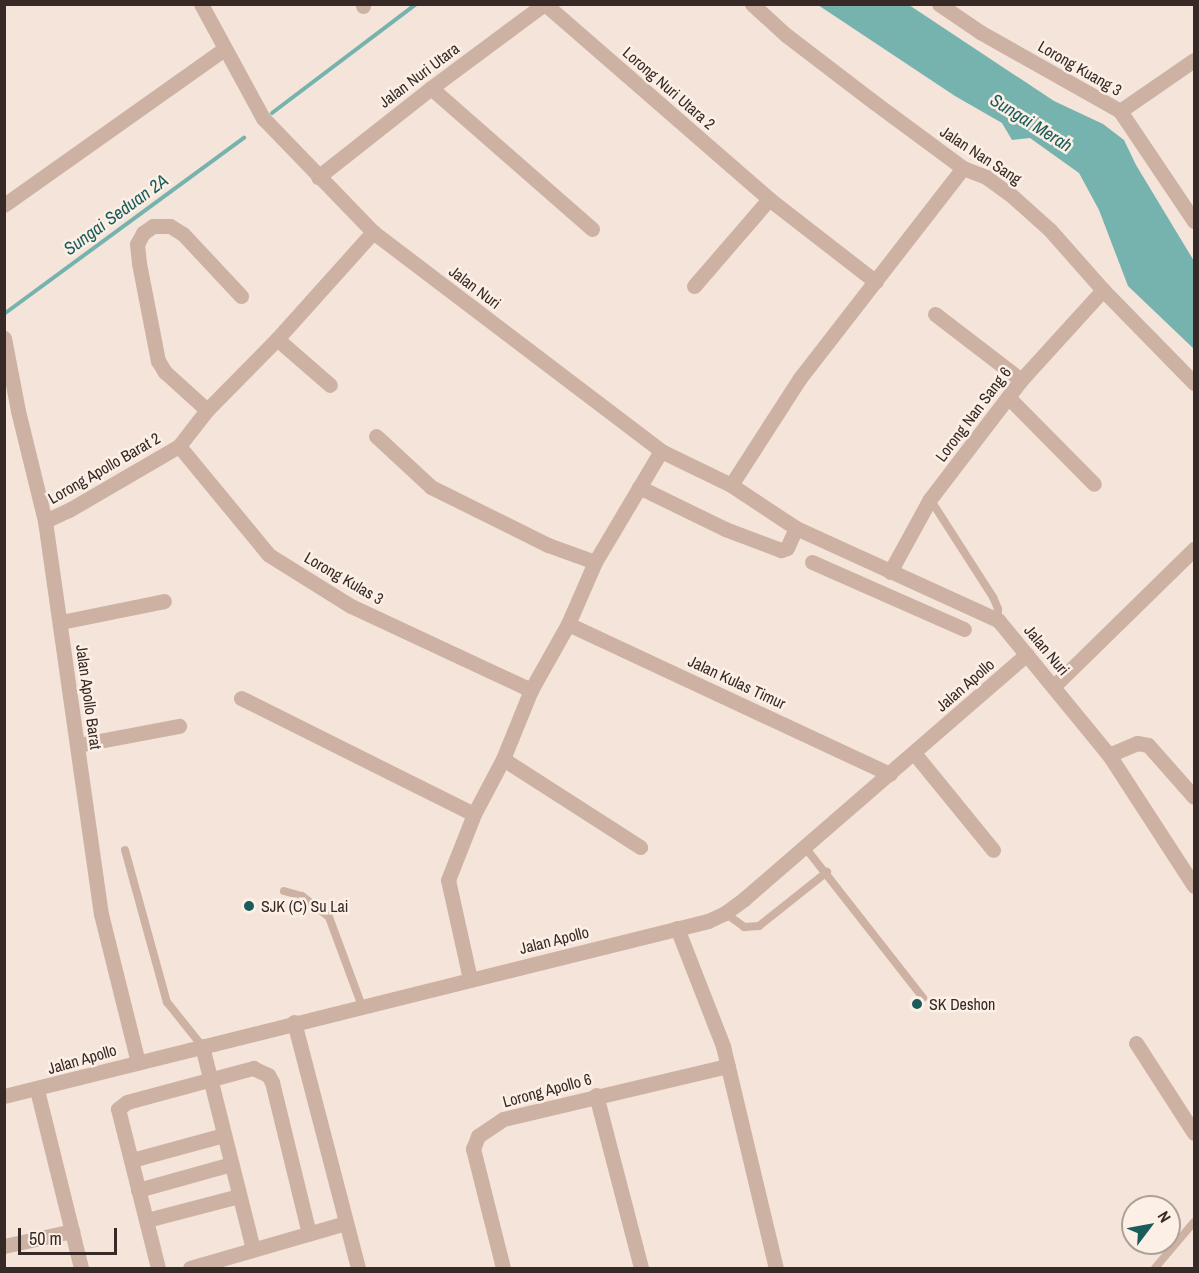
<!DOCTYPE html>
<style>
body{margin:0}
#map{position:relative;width:1199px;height:1273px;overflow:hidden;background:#f4e4d9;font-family:"Archivo Narrow",sans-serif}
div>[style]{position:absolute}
.water>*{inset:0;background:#76b3ae}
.stream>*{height:4px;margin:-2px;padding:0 2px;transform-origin:2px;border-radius:2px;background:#76b3ae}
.lane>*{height:8px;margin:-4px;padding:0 4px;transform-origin:4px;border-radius:4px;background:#cdb2a4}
.street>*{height:15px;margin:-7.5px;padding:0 7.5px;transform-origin:7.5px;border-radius:7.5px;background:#cdb2a4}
.dots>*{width:16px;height:16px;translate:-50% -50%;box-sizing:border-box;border:3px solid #fbefe6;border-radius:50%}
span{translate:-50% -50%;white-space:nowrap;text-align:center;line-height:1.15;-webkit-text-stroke:5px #fbefe6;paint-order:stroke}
.street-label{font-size:16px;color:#372a26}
.poi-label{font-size:16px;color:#372a26}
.left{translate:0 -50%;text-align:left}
.water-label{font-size:18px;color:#195c59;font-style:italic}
.frame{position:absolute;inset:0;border:6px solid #372a26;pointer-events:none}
.north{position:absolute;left:1121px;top:1195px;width:60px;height:60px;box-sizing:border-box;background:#fbefe6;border:2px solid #ada099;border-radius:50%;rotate:58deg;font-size:16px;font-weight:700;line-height:24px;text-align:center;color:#372a26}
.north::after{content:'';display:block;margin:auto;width:21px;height:27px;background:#195c59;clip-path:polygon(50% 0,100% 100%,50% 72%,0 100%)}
.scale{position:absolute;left:18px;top:1228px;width:99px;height:27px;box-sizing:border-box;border:3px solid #372a26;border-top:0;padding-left:8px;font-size:18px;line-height:21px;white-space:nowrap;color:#372a26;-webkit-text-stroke:4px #fbefe6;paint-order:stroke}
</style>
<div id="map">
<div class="water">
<i style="clip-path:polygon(818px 5px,909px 5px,1054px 101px,1103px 124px,1124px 140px,1136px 165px,1194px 261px,1194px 349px,1128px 286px,1099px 210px,1079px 173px,1030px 138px,1012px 140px,1002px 123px,955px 96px)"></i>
</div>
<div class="stream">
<i style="left:272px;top:113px;width:181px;rotate:-37.1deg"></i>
<i style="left:4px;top:314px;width:298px;rotate:-36.3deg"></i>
</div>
<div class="lane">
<i style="left:930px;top:499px;width:117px;rotate:57.3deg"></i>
<i style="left:993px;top:597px;width:13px;rotate:67deg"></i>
<i style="left:998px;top:609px;width:11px;rotate:90deg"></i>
<i style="left:804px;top:846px;width:193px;rotate:51.9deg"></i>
<i style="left:125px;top:850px;width:158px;rotate:74.6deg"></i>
<i style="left:167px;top:1002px;width:56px;rotate:51.5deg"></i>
<i style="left:284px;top:891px;width:19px;rotate:16deg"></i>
<i style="left:302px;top:896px;width:34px;rotate:38deg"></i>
<i style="left:329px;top:917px;width:95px;rotate:69.7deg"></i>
<i style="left:725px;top:913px;width:24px;rotate:36deg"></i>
<i style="left:744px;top:927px;width:15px;rotate:-4deg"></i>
<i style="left:759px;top:926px;width:87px;rotate:-38.5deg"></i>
<i style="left:1155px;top:1268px;width:60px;rotate:-49.7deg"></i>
</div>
<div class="street">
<i style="left:201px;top:4px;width:130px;rotate:61.5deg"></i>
<i style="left:263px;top:118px;width:158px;rotate:46deg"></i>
<i style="left:373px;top:232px;width:362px;rotate:37.2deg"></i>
<i style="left:661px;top:451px;width:78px;rotate:25.9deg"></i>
<i style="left:731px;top:485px;width:78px;rotate:33.5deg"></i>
<i style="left:796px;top:528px;width:222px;rotate:24.5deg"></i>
<i style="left:998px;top:620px;width:175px;rotate:50.6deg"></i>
<i style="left:1109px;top:755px;width:156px;rotate:57deg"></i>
<i style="left:363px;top:4px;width:2px;rotate:90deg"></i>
<i style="left:545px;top:4px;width:297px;rotate:41deg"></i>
<i style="left:769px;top:199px;width:135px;rotate:37.8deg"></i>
<i style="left:752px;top:4px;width:46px;rotate:42.4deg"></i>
<i style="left:786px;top:35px;width:112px;rotate:37.4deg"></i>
<i style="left:875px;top:103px;width:109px;rotate:36.5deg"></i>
<i style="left:963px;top:168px;width:25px;rotate:21deg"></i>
<i style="left:986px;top:177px;width:31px;rotate:36deg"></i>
<i style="left:1011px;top:195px;width:52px;rotate:41.9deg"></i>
<i style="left:1050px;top:230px;width:80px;rotate:48.5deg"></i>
<i style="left:1103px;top:290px;width:130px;rotate:45.6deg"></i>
<i style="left:939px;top:4px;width:50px;rotate:34.3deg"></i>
<i style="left:980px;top:32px;width:161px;rotate:29.4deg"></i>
<i style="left:1120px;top:111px;width:133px;rotate:56.1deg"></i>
<i style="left:431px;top:88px;width:214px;rotate:41.2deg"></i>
<i style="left:1120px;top:111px;width:90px;rotate:-34.6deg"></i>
<i style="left:318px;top:177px;width:144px;rotate:-38.2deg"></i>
<i style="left:431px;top:88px;width:141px;rotate:-36.6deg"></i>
<i style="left:4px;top:205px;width:270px;rotate:-35.3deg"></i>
<i style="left:694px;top:286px;width:115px;rotate:-49.2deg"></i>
<i style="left:935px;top:314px;width:108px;rotate:37.5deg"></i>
<i style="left:4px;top:338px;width:74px;rotate:79.1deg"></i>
<i style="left:18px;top:411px;width:113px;rotate:76.2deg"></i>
<i style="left:45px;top:521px;width:397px;rotate:81.9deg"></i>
<i style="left:101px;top:914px;width:153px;rotate:76deg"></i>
<i style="left:277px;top:339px;width:70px;rotate:41deg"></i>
<i style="left:1008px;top:397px;width:122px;rotate:45.3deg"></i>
<i style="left:207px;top:410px;width:57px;rotate:-137.9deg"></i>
<i style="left:165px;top:372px;width:13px;rotate:-122deg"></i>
<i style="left:158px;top:361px;width:100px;rotate:-101deg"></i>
<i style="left:139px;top:263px;width:19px;rotate:-96deg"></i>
<i style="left:137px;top:244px;width:13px;rotate:-61deg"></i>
<i style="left:143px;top:233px;width:12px;rotate:-35deg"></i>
<i style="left:153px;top:226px;width:17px"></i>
<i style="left:170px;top:226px;width:15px;rotate:32deg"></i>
<i style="left:183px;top:234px;width:85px;rotate:46.9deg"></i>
<i style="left:376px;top:436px;width:75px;rotate:42.8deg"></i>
<i style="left:431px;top:487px;width:131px;rotate:26.4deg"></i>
<i style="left:548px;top:545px;width:50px;rotate:19.9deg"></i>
<i style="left:179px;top:446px;width:141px;rotate:50.5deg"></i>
<i style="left:269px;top:555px;width:97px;rotate:31.9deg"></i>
<i style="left:351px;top:606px;width:199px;rotate:25deg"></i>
<i style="left:731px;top:485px;width:127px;rotate:-57.2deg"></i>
<i style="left:800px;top:378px;width:266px;rotate:-52.2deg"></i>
<i style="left:639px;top:487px;width:96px;rotate:26deg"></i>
<i style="left:725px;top:529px;width:60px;rotate:20.6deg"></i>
<i style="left:781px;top:550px;width:6px;rotate:-18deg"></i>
<i style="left:787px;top:548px;width:22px;rotate:-66deg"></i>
<i style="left:45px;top:521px;width:26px;rotate:-25deg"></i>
<i style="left:69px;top:510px;width:127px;rotate:-30.2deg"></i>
<i style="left:179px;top:446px;width:46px;rotate:-52.1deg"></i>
<i style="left:207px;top:410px;width:100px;rotate:-45.4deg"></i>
<i style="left:277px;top:339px;width:144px;rotate:-48.1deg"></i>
<i style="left:812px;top:562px;width:166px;rotate:23.8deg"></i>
<i style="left:890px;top:572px;width:83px;rotate:-61.3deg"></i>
<i style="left:930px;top:499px;width:150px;rotate:-52.6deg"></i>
<i style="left:1021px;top:380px;width:122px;rotate:-47.7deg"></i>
<i style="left:61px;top:622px;width:105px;rotate:-11.5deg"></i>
<i style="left:568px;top:624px;width:355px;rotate:25deg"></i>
<i style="left:1054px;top:686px;width:196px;rotate:-44.4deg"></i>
<i style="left:241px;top:698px;width:260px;rotate:26.5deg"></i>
<i style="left:78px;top:745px;width:103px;rotate:-10.7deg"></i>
<i style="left:914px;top:753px;width:125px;rotate:50.8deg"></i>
<i style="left:1109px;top:755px;width:30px;rotate:-23deg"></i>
<i style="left:1137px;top:743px;width:11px;rotate:10deg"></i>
<i style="left:1148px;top:745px;width:69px;rotate:48.5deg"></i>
<i style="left:503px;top:759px;width:163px;rotate:32.7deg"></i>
<i style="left:677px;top:928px;width:127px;rotate:68.7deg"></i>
<i style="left:723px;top:1046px;width:228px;rotate:76.6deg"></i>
<i style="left:470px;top:979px;width:101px;rotate:-102.5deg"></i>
<i style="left:448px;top:880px;width:71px;rotate:-68.5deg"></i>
<i style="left:474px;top:814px;width:62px;rotate:-62.2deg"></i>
<i style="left:503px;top:759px;width:74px;rotate:-67.9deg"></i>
<i style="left:531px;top:690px;width:76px;rotate:-60.7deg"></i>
<i style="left:568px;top:624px;width:68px;rotate:-66.5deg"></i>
<i style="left:595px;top:562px;width:129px;rotate:-59.3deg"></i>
<i style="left:294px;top:1022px;width:254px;rotate:75.4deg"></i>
<i style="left:1136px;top:1043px;width:107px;rotate:57.2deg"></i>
<i style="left:202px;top:1046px;width:209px;rotate:75.9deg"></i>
<i style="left:37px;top:1090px;width:183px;rotate:76.1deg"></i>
<i style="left:596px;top:1095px;width:179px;rotate:75.4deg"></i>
<i style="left:4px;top:1096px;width:725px;rotate:-13.96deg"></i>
<i style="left:708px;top:921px;width:19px;rotate:-25deg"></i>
<i style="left:725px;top:913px;width:24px;rotate:-36deg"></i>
<i style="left:744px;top:899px;width:374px;rotate:-40.9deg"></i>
<i style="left:132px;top:1160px;width:95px;rotate:-15.2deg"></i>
<i style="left:138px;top:1190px;width:97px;rotate:-15.6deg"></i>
<i style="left:147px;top:1220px;width:95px;rotate:-14.6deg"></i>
<i style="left:4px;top:1246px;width:70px;rotate:-12.4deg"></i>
<i style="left:158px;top:1268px;width:164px;rotate:-104.1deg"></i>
<i style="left:118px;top:1109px;width:11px;rotate:-38deg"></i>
<i style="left:127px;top:1102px;width:131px;rotate:-15.1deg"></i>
<i style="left:253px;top:1068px;width:17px;rotate:25deg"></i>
<i style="left:268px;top:1075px;width:8px;rotate:60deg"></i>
<i style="left:272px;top:1082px;width:156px;rotate:76.3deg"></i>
<i style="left:190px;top:1268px;width:162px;rotate:-16.1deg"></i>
<i style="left:503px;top:1268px;width:123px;rotate:-104.1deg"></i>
<i style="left:473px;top:1149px;width:14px;rotate:-69deg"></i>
<i style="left:478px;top:1136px;width:30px;rotate:-34deg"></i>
<i style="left:503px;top:1119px;width:231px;rotate:-13.3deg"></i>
</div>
<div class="dots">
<i style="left:249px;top:906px;background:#195c59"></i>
<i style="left:917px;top:1004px;background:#195c59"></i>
</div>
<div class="street-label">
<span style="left:1080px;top:68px;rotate:30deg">Lorong Kuang 3</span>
<span style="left:419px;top:75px;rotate:-37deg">Jalan Nuri Utara</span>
<span style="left:669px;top:88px;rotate:41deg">Lorong Nuri Utara 2</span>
<span style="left:981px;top:155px;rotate:33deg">Jalan Nan Sang</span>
<span style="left:475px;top:287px;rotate:37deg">Jalan Nuri</span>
<span style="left:973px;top:414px;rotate:-53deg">Lorong Nan Sang 6</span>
<span style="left:104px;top:468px;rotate:-30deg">Lorong Apollo Barat 2</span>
<span style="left:344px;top:578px;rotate:30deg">Lorong Kulas 3</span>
<span style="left:1047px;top:650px;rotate:50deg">Jalan Nuri</span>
<span style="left:737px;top:682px;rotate:25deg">Jalan Kulas Timur</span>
<span style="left:965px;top:685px;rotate:-41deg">Jalan Apollo</span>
<span style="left:89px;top:697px;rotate:82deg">Jalan Apollo Barat</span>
<span style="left:554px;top:940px;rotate:-14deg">Jalan Apollo</span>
<span style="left:82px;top:1059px;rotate:-16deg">Jalan Apollo</span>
<span style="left:547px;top:1090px;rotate:-15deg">Lorong Apollo 6</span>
</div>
<div class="poi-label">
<span class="left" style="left:261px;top:906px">SJK (C) Su Lai</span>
<span class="left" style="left:929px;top:1004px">SK Deshon</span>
</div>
<div class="water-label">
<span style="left:1031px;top:123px;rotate:32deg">Sungai Merah</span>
<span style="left:116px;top:215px;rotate:-36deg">Sungai Seduan 2A</span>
</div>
<div class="frame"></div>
<div class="north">N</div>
<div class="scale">50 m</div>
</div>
